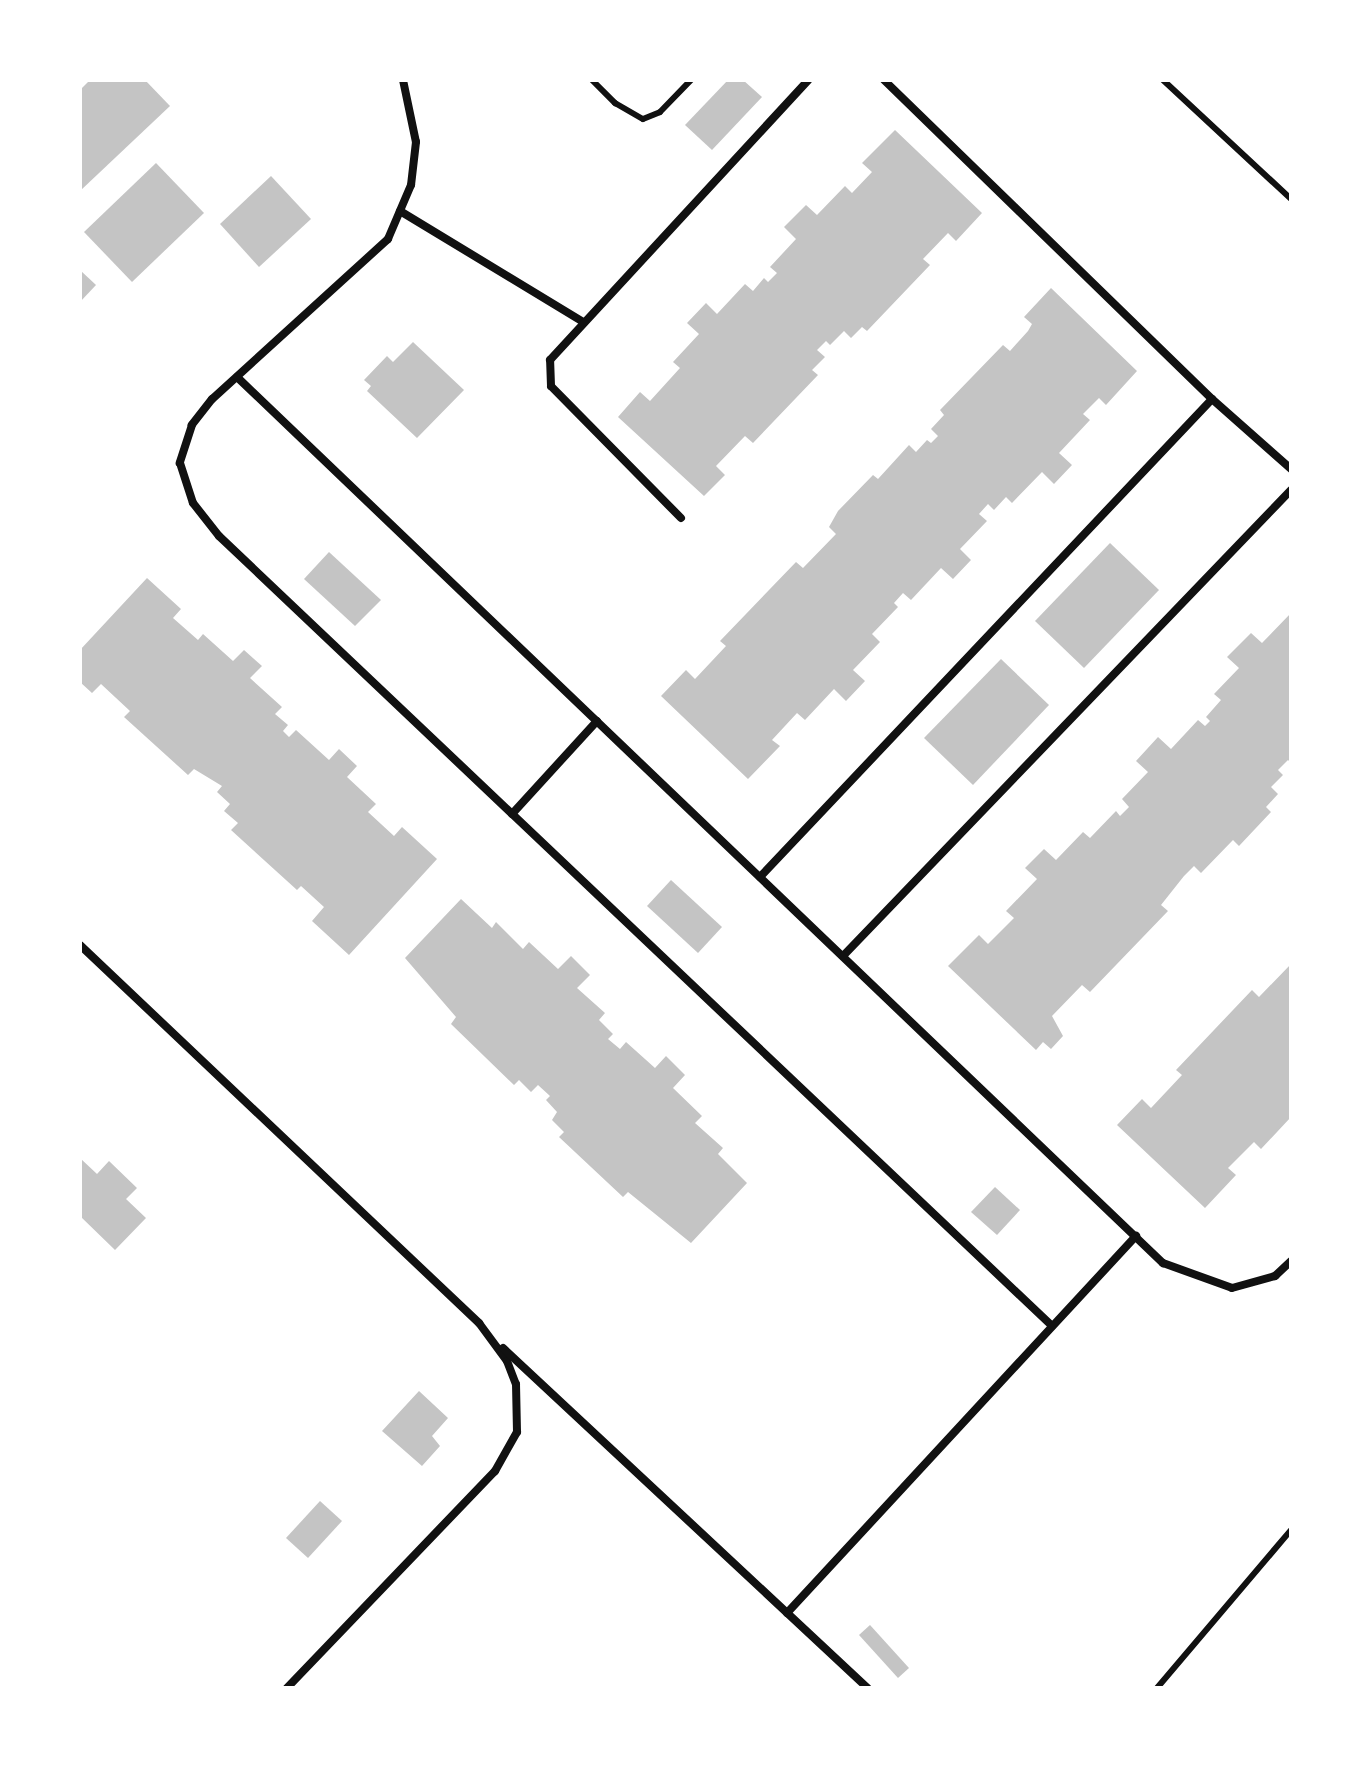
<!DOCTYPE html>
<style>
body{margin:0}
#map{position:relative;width:1371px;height:1768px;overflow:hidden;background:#fff;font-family:Spectral,serif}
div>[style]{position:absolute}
.building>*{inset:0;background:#c4c4c4}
.service>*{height:6px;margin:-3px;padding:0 3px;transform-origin:3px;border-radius:3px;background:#111}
.minor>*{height:8px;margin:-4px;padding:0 4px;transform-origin:4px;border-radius:4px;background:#111}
span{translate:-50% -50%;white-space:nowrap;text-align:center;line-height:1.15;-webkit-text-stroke:7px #fff;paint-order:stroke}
.frame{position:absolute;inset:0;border:82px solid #fff;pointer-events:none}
</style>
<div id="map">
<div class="building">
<i style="clip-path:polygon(90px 80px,145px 80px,170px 106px,80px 191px,80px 90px)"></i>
<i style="clip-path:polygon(728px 80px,743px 80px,762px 97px,712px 150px,685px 125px)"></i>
<i style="clip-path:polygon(895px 130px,982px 213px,956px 241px,948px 233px,923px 259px,930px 265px,867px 331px,862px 327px,851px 338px,844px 331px,830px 345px,826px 341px,817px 350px,825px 357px,812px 370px,818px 375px,753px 443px,745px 436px,716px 466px,725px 475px,704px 496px,618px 417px,640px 392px,650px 401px,680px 368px,673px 362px,699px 334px,687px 323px,706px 303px,717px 314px,745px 284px,753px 291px,764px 278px,768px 282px,777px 273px,770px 267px,796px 239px,784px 227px,806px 205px,817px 215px,845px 186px,852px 193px,872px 172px,862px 163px)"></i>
<i style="clip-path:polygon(156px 163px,204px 213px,132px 282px,84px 232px)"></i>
<i style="clip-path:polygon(271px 176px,311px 219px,259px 267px,220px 224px)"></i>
<i style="clip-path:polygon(80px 270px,96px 285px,80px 302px)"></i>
<i style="clip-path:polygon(1051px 288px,1137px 371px,1106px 405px,1099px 398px,1083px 414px,1090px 420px,1059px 453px,1072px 465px,1054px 484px,1042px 472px,1012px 503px,1006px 497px,994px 510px,988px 504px,979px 514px,987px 521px,960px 549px,971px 560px,953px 579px,941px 568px,911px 600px,903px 593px,894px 603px,898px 607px,872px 634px,880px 642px,853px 670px,865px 681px,846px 701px,834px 689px,805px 720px,797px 713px,772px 740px,780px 746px,748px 779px,661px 696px,686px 670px,695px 679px,726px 646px,720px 641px,796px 562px,803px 568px,836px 534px,829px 527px,838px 511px,873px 475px,878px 479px,909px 445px,916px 452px,927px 440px,931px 443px,938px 436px,931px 429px,944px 415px,940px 410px,1003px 345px,1010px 351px,1028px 331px,1032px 324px,1024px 317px)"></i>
<i style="clip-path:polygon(413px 342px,464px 390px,417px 438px,367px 391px,371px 386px,364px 380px,387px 356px,393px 362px)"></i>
<i style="clip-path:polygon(1110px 543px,1159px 590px,1084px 668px,1035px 621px)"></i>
<i style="clip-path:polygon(329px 552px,381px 600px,355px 626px,304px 579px)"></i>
<i style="clip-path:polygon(147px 578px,181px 609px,173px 618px,198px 640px,203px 634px,233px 661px,244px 650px,262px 666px,250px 678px,282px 707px,275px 714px,288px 725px,283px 731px,289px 737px,296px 730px,329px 760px,339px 749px,357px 766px,347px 777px,376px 804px,368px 812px,394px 836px,402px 827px,437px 859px,349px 955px,312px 921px,324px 907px,301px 886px,297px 890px,231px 830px,238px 823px,224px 811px,230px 804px,217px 792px,222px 786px,194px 769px,188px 775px,124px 717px,130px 711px,101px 684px,92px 693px,80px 682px,80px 650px)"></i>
<i style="clip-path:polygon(1291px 613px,1291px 763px,1288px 760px,1278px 770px,1283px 775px,1271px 787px,1278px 794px,1266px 807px,1271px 812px,1239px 846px,1233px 840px,1201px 873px,1194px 866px,1184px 876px,1161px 905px,1168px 911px,1090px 992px,1082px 985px,1052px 1016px,1063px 1036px,1051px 1049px,1043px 1042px,1036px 1050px,948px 966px,979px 935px,988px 944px,1014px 918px,1006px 911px,1037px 879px,1025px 868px,1044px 849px,1056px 860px,1083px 832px,1090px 838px,1116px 811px,1120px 816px,1129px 807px,1122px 799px,1148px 772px,1136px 761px,1158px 737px,1171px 749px,1198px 720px,1205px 726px,1210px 721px,1206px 717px,1221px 700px,1214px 694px,1239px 668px,1227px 657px,1251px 633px,1262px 643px)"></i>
<i style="clip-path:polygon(1001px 659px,1049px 705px,973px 785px,924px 738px)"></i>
<i style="clip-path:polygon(671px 880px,722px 927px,698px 953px,647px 906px)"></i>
<i style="clip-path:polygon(461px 899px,492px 928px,496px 922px,523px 949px,529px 942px,558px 969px,571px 956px,590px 975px,577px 988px,605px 1013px,599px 1020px,613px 1034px,608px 1039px,620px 1049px,626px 1042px,655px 1068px,666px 1056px,685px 1075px,673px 1088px,702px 1116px,695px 1123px,723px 1148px,718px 1154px,747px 1183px,691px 1243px,628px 1192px,623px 1197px,559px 1137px,564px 1132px,552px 1120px,557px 1112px,546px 1100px,550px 1096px,538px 1085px,531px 1092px,519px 1080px,514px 1085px,451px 1024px,456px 1017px,405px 958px)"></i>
<i style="clip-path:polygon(1291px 964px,1291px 1117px,1261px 1149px,1254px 1142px,1228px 1168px,1236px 1175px,1205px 1208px,1117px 1125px,1142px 1099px,1151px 1108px,1182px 1075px,1176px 1070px,1252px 990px,1259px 997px)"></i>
<i style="clip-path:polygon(80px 1158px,97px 1174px,109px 1161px,137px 1188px,126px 1199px,146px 1218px,115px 1250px,80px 1216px)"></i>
<i style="clip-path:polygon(995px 1187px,1020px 1210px,997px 1235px,971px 1212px)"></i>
<i style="clip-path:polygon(419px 1391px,448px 1418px,432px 1436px,440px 1446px,422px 1466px,382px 1431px)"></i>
<i style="clip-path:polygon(320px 1501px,342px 1521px,308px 1558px,286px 1538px)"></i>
<i style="clip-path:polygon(870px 1625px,909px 1668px,898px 1678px,859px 1635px)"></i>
</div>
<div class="service">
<i style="left:592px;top:80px;width:33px;rotate:45deg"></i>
<i style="left:615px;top:103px;width:32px;rotate:30deg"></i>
<i style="left:643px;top:119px;width:18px;rotate:-22deg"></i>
<i style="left:660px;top:112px;width:45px;rotate:-45.9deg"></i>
<i style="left:1163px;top:80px;width:175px;rotate:42.9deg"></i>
<i style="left:1157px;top:1688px;width:207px;rotate:-49.7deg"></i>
</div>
<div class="minor">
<i style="left:403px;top:80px;width:63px;rotate:78.2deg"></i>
<i style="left:416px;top:142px;width:43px;rotate:96.6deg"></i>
<i style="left:411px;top:185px;width:59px;rotate:113.1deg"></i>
<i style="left:388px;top:239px;width:238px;rotate:137.7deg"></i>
<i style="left:212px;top:399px;width:33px;rotate:128deg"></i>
<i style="left:192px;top:425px;width:40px;rotate:108deg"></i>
<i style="left:180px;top:463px;width:42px;rotate:72deg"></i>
<i style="left:193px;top:503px;width:42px;rotate:51.8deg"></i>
<i style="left:219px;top:536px;width:1148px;rotate:43.48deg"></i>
<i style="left:884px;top:80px;width:458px;rotate:44.2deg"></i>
<i style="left:1212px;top:399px;width:106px;rotate:41.5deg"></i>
<i style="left:400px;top:211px;width:214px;rotate:31.2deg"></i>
<i style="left:237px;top:377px;width:1282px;rotate:43.74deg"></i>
<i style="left:1163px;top:1263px;width:73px;rotate:19.9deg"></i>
<i style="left:1232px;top:1288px;width:45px;rotate:-15.6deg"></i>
<i style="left:1275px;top:1276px;width:22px;rotate:-43deg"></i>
<i style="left:681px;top:518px;width:185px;rotate:-134.6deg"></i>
<i style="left:551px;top:386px;width:26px;rotate:-92deg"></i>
<i style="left:550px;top:360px;width:381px;rotate:-47.3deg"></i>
<i style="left:512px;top:814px;width:126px;rotate:-47.6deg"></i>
<i style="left:760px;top:877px;width:658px;rotate:-46.6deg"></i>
<i style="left:80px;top:945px;width:550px;rotate:43.45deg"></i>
<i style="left:479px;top:1323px;width:47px;rotate:53.6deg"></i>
<i style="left:507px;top:1361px;width:25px;rotate:69deg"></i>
<i style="left:516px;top:1384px;width:48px;rotate:88.8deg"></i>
<i style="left:517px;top:1432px;width:45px;rotate:119.4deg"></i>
<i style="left:495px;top:1471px;width:301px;rotate:133.8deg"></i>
<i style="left:843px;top:956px;width:646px;rotate:-46.13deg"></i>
<i style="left:503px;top:1348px;width:499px;rotate:43deg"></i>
<i style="left:787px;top:1613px;width:514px;rotate:-47.21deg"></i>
</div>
<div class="frame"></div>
</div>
